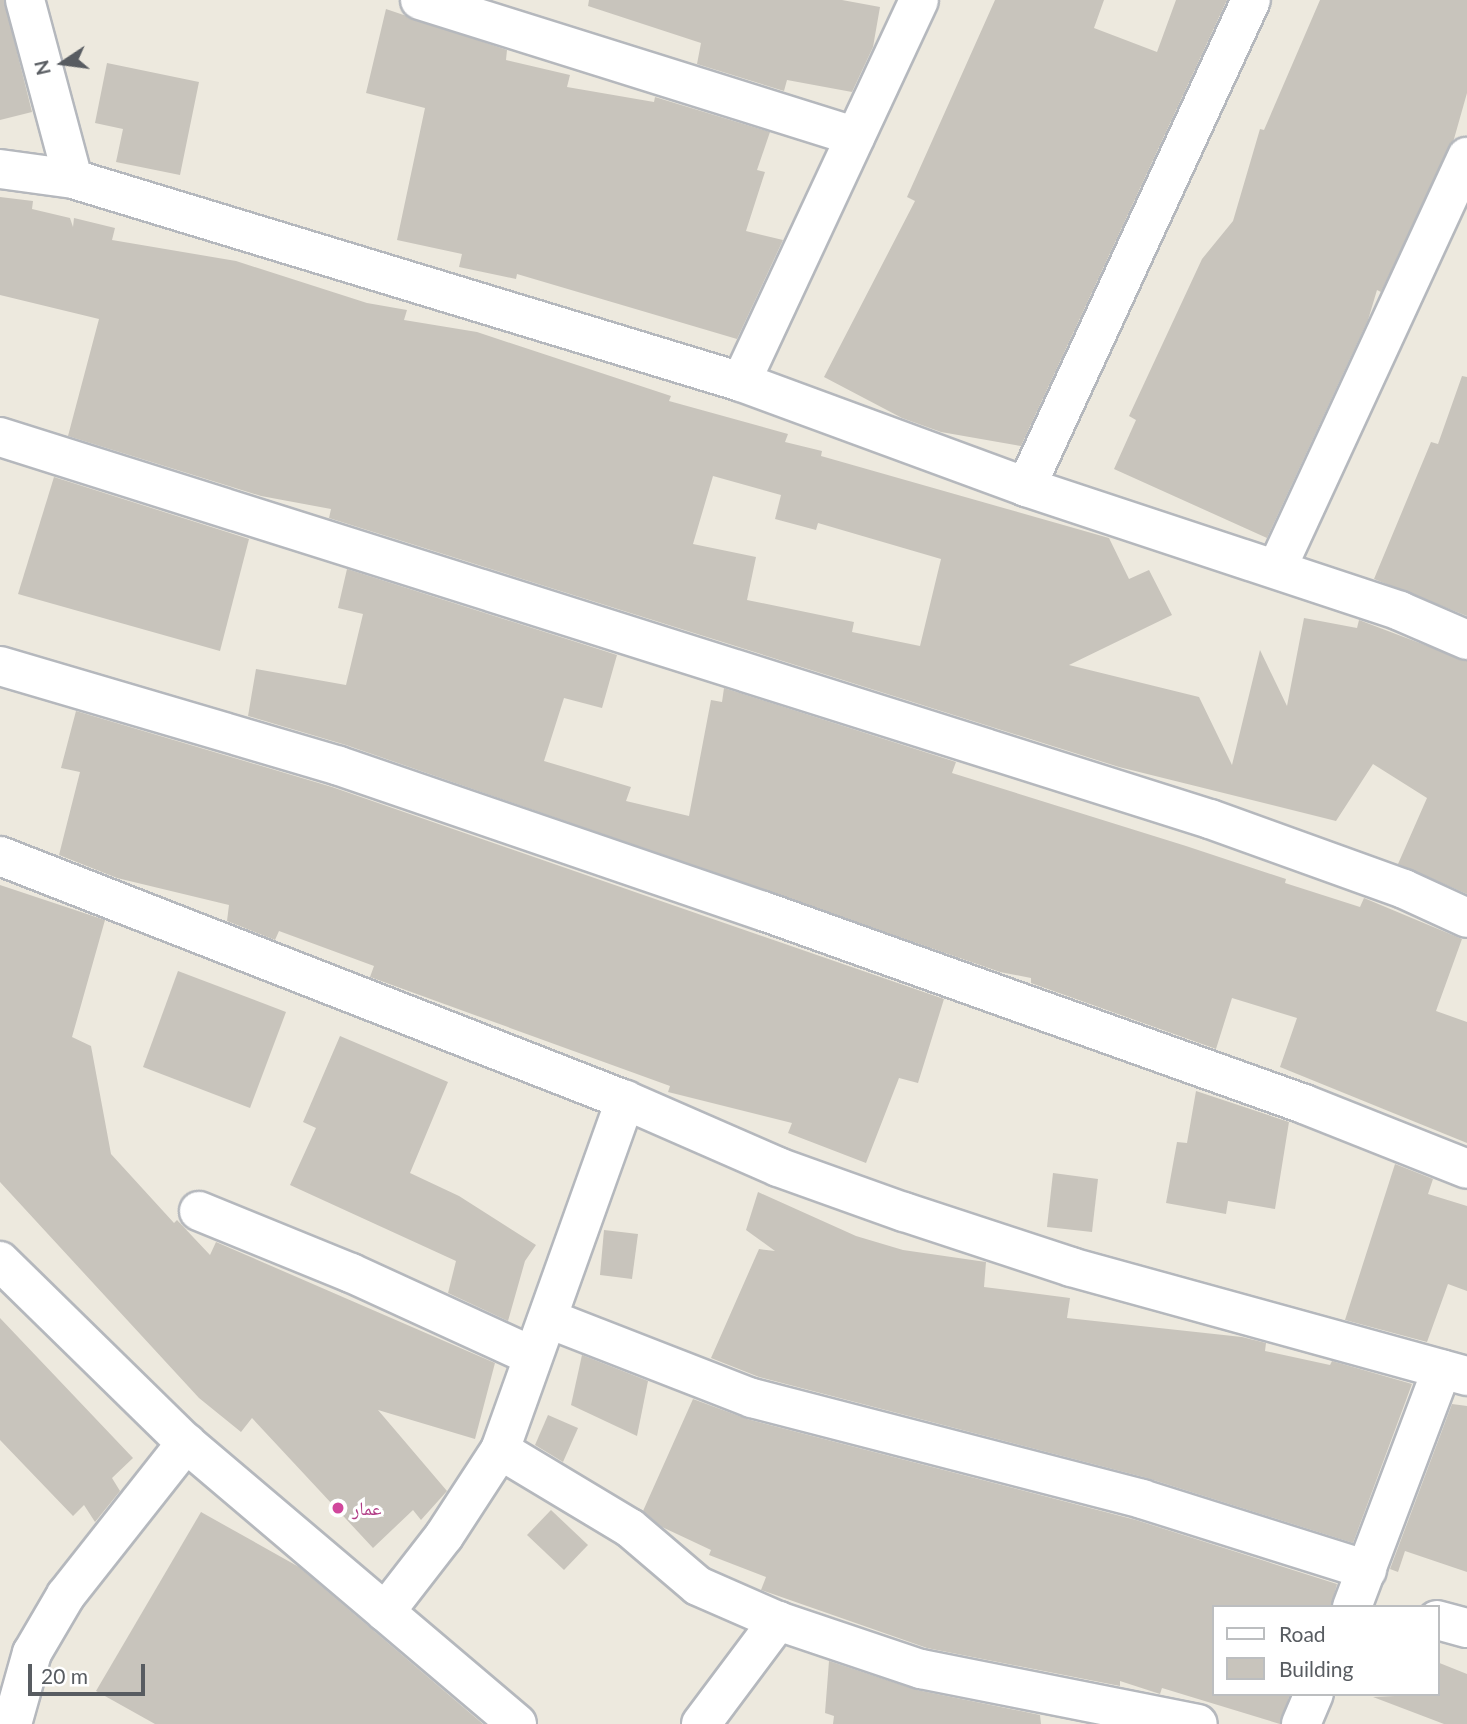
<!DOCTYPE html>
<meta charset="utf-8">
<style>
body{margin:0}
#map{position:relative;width:1467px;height:1724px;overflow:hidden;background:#ede9de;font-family:Lato,"Noto Naskh Arabic",sans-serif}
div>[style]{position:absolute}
.building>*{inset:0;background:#c8c4bc}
.roads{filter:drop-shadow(2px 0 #b5b8bd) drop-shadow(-2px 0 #b5b8bd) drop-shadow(0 2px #b5b8bd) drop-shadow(0 -2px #b5b8bd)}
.street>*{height:38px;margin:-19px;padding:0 19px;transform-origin:19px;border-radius:19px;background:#fff}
.dots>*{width:19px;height:19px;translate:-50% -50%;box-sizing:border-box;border:4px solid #fff;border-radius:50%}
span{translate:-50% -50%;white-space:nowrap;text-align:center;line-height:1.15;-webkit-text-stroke:6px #fff;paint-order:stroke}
.hotel-label{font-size:19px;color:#b23c85}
.left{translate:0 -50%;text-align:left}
.legend{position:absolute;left:1212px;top:1605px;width:228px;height:91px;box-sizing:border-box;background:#fff;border:2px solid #bcbec0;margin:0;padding:9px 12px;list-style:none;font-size:21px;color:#585c61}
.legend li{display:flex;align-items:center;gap:14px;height:35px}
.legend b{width:35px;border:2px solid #bcbec0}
.north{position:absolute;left:28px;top:28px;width:70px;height:70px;-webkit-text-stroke:5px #fff;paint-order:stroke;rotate:257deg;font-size:19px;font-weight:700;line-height:28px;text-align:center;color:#585c61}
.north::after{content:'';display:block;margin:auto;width:24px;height:32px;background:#585c61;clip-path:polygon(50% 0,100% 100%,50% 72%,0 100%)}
.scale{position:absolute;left:28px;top:1664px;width:117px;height:32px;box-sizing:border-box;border:4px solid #585c61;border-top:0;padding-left:9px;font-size:21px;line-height:24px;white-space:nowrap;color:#585c61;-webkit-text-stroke:5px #fff;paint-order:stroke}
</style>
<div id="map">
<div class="building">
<i style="clip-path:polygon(0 0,4px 0,32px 112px,0 120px)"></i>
<i style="clip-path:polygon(589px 0,842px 0,880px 7px,873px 47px,852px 92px,787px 80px,784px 91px,697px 64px,701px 43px,588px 6px)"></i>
<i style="clip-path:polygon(995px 0,1104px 0,1094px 28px,1157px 52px,1176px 0,1227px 0,1021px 446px,941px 432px,902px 418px,824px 377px,915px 201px,907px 197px)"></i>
<i style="clip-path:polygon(1320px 0,1467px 0,1467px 93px,1454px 139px,1381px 292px,1377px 290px,1368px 320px,1267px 538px,1114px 469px,1136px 420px,1129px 416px,1202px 259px,1233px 221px,1260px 129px,1264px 130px)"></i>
<i style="clip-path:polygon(386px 9px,507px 50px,506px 60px,570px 75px,567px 87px,654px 102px,655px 97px,770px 132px,757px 170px,765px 172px,746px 231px,783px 240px,737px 339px,517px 274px,516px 279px,459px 267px,462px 254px,397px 240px,425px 108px,366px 93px)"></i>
<i style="clip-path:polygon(107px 63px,199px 82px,180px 175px,116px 162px,123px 129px,95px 123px)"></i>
<i style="clip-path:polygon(evenodd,0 197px,33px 201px,32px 209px,70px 218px,73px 227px,74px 218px,115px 228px,112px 240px,236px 261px,367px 303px,407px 310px,404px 320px,477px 332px,671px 396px,669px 401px,788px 434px,785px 442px,822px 451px,821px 456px,1109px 538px,1129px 579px,1149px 570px,1172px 615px,1069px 665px,1199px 697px,1232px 765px,1260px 650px,1287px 706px,1304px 618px,1357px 628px,1359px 620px,1467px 661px,1467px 894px,1398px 864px,1427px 798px,1373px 764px,1336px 821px,1119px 767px,329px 518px,331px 509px,261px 496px,68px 436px,99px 319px,0 295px,0 197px,713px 476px,781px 495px,775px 519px,816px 530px,818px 523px,941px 559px,920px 646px,852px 632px,854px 622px,747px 600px,756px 557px,693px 544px,713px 476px)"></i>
<i style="clip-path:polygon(1462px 376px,1467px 377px,1467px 616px,1374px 579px,1431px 442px,1438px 444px)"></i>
<i style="clip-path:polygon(54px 477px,249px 539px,220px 651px,18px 594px)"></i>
<i style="clip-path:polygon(347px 569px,617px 655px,602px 708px,564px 698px,544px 761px,631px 787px,626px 801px,689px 816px,711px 700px,722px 702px,724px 688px,956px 762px,952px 773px,1186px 846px,1286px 879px,1285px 883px,1360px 907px,1364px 898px,1462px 939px,1436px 1011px,1467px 1022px,1467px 1143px,1280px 1067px,1297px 1018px,1232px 998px,1216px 1049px,1031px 983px,1031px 978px,1000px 972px,346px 745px,248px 716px,256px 669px,346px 685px,363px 614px,338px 608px)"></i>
<i style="clip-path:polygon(76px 711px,332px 787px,944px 999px,918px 1083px,899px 1078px,866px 1163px,788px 1133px,792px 1123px,668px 1092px,670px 1086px,370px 977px,374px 966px,279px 931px,275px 940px,227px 921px,229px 905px,117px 878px,59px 855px,80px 772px,61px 768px)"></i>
<i style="clip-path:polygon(0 885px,105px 920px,72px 1037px,91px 1046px,111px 1154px,174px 1223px,177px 1220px,210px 1255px,216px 1242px,495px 1363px,475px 1439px,378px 1410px,447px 1491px,421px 1520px,413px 1510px,373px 1548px,252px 1418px,241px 1432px,199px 1398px,0 1182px)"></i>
<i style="clip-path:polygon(178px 971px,286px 1012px,250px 1108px,143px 1067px)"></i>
<i style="clip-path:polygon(340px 1036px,448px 1082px,410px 1173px,459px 1196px,536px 1245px,525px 1261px,508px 1321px,448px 1293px,456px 1261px,290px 1185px,316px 1128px,303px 1122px)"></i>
<i style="clip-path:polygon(1196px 1091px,1289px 1122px,1275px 1209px,1228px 1201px,1226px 1214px,1166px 1203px,1177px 1142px,1187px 1143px)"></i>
<i style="clip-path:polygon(1395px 1164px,1433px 1179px,1428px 1194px,1467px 1206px,1467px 1291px,1448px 1284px,1427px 1342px,1345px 1320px)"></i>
<i style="clip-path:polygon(1053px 1173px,1098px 1179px,1092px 1232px,1047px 1227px)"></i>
<i style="clip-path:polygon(758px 1192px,856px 1236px,903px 1250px,986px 1262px,984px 1287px,1070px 1298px,1067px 1318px,1242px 1337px,1266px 1343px,1265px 1351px,1330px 1365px,1332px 1361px,1412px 1384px,1353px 1543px,1147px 1478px,759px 1377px,711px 1358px,759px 1249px,775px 1251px,746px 1230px)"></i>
<i style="clip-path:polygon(604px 1230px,638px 1234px,632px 1279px,600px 1275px)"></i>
<i style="clip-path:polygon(0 1318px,133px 1458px,112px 1478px,120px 1491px,95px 1522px,84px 1505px,73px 1516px,0 1440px)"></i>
<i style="clip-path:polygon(582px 1355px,648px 1381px,637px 1436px,571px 1405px)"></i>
<i style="clip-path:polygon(693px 1399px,747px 1419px,1136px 1520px,1337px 1584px,1331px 1607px,1213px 1607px,1213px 1694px,1290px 1694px,1280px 1724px,1162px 1688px,1160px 1694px,1120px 1681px,1120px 1686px,927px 1648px,761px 1590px,766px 1577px,709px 1555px,711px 1550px,662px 1527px,643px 1511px)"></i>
<i style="clip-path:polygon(1452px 1404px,1467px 1406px,1467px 1572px,1405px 1551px,1398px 1572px,1390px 1569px)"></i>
<i style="clip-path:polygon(548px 1415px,578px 1428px,563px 1462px,535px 1445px)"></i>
<i style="clip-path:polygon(551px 1510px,588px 1545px,564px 1570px,527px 1535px)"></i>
<i style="clip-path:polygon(201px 1512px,299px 1567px,483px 1724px,155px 1724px,96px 1691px)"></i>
<i style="clip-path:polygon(829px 1661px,917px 1690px,1040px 1715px,1041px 1724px,833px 1724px,834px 1716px,825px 1713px)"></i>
<i style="clip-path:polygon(1437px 1662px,1467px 1674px,1467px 1724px,1444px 1724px,1373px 1697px,1437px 1694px)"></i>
</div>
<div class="roads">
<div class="street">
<i style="left:25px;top:0;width:185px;rotate:75deg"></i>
<i style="left:420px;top:0;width:456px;rotate:17.4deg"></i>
<i style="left:0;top:169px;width:74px;rotate:7.8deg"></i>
<i style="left:73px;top:179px;width:698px;rotate:16.9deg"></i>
<i style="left:741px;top:382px;width:304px;rotate:20.2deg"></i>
<i style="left:1026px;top:487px;width:394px;rotate:18.3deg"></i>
<i style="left:1400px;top:611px;width:73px;rotate:23.4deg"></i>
<i style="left:741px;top:382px;width:421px;rotate:-65deg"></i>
<i style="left:0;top:437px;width:1269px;rotate:17.52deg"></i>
<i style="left:1210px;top:819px;width:206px;rotate:19.8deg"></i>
<i style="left:1404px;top:889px;width:69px;rotate:24.7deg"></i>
<i style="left:1026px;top:487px;width:536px;rotate:-65.2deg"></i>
<i style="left:1277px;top:568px;width:453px;rotate:-65.2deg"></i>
<i style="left:0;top:666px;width:353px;rotate:16.4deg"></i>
<i style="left:339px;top:766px;width:448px;rotate:18.9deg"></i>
<i style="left:763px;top:911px;width:574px;rotate:19.63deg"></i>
<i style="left:1304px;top:1104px;width:175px;rotate:21.7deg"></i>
<i style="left:0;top:856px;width:671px;rotate:21.33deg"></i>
<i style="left:625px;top:1100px;width:167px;rotate:23.6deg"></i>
<i style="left:778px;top:1167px;width:134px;rotate:19.7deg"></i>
<i style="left:904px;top:1212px;width:176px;rotate:18.2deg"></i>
<i style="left:1071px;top:1267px;width:411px;rotate:15.4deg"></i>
<i style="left:199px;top:1211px;width:164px;rotate:22.2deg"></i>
<i style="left:351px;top:1273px;width:199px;rotate:24.6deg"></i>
<i style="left:0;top:1261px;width:260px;rotate:44.4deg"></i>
<i style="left:186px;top:1443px;width:434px;rotate:40.3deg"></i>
<i style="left:549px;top:1319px;width:218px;rotate:21.3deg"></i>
<i style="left:752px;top:1398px;width:403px;rotate:14.5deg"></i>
<i style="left:1142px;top:1499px;width:236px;rotate:17.5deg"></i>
<i style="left:500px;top:1450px;width:152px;rotate:31deg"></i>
<i style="left:630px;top:1528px;width:89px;rotate:40.5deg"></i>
<i style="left:698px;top:1586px;width:87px;rotate:23.6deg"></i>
<i style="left:778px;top:1621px;width:151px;rotate:18.6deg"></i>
<i style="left:921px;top:1669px;width:282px;rotate:11.2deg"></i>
<i style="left:1352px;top:1607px;width:254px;rotate:-69.3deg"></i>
<i style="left:385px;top:1612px;width:96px;rotate:-52.2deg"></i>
<i style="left:444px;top:1536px;width:103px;rotate:-56.9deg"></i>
<i style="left:500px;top:1450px;width:372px;rotate:-70.3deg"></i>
<i style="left:1437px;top:1620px;width:31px;rotate:15deg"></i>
<i style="left:12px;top:1724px;width:74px;rotate:-74.3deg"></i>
<i style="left:32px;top:1653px;width:67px;rotate:-59.6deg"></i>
<i style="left:66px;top:1595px;width:194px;rotate:-51.7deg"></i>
<i style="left:701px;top:1724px;width:129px;rotate:-53.2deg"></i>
<i style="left:1301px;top:1724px;width:33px;rotate:-67deg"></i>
</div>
</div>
<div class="dots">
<i style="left:338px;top:1508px;background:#d1479c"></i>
</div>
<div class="hotel-label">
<span class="left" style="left:352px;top:1508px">عمار</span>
</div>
<ul class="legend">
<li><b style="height:9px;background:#fff"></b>Road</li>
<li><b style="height:19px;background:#c8c4bc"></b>Building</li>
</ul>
<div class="north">N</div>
<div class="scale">20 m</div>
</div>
